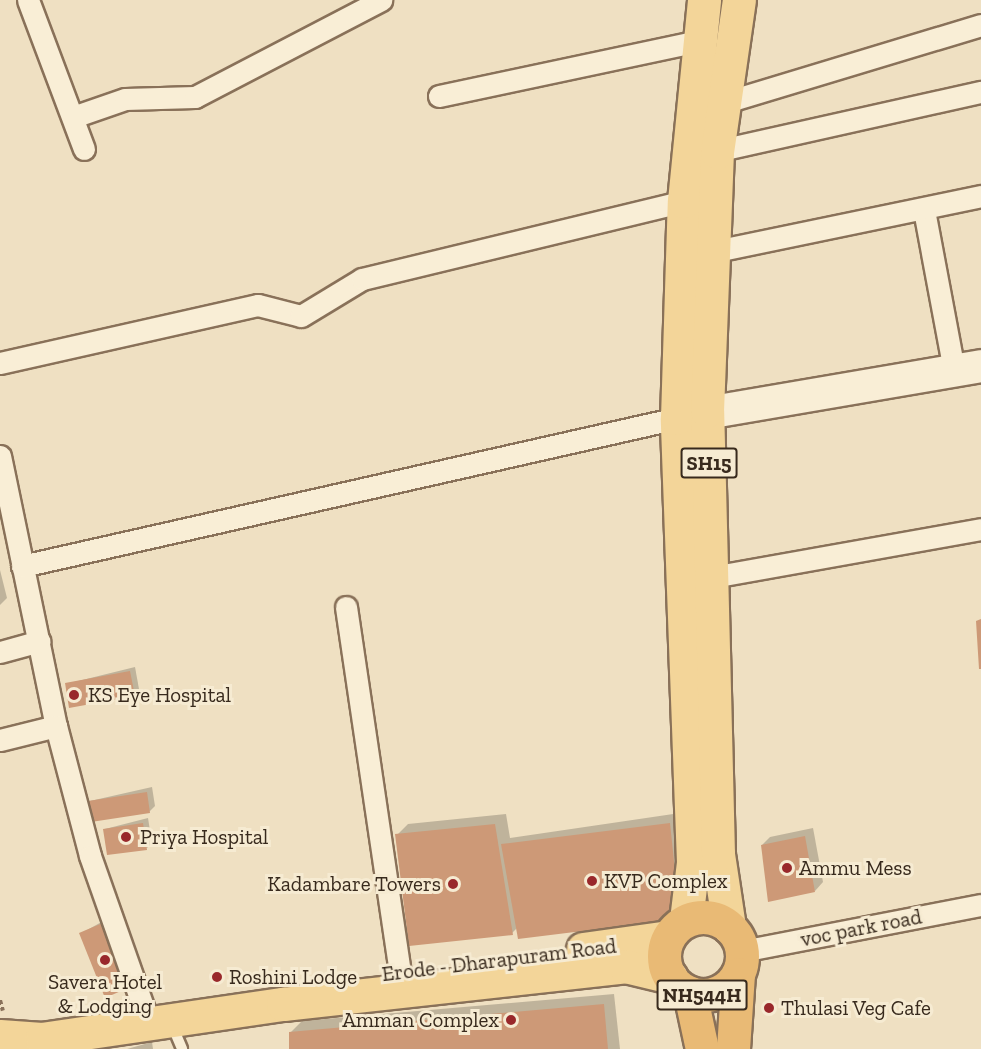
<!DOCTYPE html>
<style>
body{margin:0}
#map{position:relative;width:981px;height:1049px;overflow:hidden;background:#efe0c2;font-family:"Zilla Slab",serif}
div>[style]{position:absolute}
.shadow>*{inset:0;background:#0003}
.building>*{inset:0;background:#cd9977}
.path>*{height:4px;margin-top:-2px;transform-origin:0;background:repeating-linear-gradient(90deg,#897159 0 4.5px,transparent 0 7.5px)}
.roads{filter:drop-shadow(2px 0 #897159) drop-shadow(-2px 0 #897159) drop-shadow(0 2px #897159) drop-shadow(0 -2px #897159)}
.service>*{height:10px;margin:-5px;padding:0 5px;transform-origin:5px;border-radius:5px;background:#f9eed6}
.minor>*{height:21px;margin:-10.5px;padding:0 10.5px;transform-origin:10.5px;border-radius:10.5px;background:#f9eed6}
.secondary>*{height:32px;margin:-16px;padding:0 16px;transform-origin:16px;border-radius:16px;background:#f9eed6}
.primary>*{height:33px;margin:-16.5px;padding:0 16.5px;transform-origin:16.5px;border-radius:16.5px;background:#f3d599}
.trunk>*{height:33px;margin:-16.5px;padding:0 16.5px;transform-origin:16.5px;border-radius:16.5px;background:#e9ba75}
.trunk>.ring{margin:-16.5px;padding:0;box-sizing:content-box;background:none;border:33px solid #e9ba75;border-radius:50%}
.dots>*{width:16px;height:16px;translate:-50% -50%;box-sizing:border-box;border:3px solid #f6ebd2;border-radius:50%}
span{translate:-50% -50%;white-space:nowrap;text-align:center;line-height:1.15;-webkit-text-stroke:6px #f6ebd2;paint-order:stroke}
.shield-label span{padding:2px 4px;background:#f6ebd2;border:2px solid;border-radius:4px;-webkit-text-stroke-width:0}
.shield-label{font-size:20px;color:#382a1d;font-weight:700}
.poi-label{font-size:21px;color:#382a1d}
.left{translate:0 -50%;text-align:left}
.right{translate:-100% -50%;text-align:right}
.street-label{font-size:21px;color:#382a1d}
</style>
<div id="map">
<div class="shadow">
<i style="clip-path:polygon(0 570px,7px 598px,0 605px)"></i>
<i style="clip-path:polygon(135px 667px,139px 689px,134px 695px,66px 684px)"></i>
<i style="clip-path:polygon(152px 787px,155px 806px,149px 812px,90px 801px)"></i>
<i style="clip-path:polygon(680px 813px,691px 907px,517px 928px,512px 933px,397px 835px,408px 824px,506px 814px,510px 838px)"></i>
<i style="clip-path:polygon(148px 818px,152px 843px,147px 848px,105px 829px)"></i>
<i style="clip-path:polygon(813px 828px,823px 882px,815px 891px,762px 845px,770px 837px)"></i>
<i style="clip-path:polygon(114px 915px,138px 978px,80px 934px)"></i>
<i style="clip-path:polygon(614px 994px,620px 1049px,290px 1049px,291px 1032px,302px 1021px)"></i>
<i style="clip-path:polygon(152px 1042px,153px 1049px,127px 1049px)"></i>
</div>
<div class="building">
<i style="clip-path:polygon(981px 619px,981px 669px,979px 669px,976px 621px)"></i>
<i style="clip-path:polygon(130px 671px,135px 696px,69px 708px,65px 683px)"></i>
<i style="clip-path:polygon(147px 792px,150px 813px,91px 822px,88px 801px)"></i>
<i style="clip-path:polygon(143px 823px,147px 850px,107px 855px,103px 829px)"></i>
<i style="clip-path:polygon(670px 823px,680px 919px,518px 939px,501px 844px)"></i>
<i style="clip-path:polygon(495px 824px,513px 935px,409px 946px,395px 834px)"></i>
<i style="clip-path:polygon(805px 836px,815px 892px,768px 902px,761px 845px)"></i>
<i style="clip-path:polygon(105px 922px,130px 987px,105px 998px,79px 933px)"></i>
<i style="clip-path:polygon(604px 1004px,608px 1049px,289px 1049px,289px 1032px)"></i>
</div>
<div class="path">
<i style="left:0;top:1000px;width:11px;rotate:75deg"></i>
</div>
<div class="roads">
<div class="service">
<i style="left:172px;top:1025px;width:26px;rotate:67deg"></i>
</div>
<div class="minor">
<i style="left:28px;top:0;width:159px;rotate:69.4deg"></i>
<i style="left:439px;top:96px;width:265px;rotate:-12deg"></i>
<i style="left:726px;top:102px;width:266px;rotate:-16.8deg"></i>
<i style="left:73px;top:117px;width:55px;rotate:-19.1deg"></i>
<i style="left:125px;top:99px;width:70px;rotate:-1.6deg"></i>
<i style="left:195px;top:97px;width:210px;rotate:-27.5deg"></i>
<i style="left:707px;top:153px;width:281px;rotate:-12.6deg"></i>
<i style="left:924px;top:210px;width:164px;rotate:79.4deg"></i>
<i style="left:711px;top:252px;width:276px;rotate:-11.7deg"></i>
<i style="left:0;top:363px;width:264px;rotate:-12.7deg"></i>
<i style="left:258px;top:305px;width:44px;rotate:14.3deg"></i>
<i style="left:301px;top:316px;width:71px;rotate:-31.2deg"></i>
<i style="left:362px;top:279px;width:331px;rotate:-13.6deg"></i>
<i style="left:0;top:456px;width:276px;rotate:78.3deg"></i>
<i style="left:56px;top:726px;width:134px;rotate:75.3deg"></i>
<i style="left:90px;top:856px;width:178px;rotate:70.6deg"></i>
<i style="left:22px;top:566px;width:672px;rotate:-12.73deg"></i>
<i style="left:712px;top:577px;width:273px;rotate:-10.1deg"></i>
<i style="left:346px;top:607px;width:369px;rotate:81.6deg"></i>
<i style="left:0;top:652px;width:41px;rotate:-15.4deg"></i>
<i style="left:0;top:740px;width:58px;rotate:-14deg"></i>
<i style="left:742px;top:951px;width:243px;rotate:-10.9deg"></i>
</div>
<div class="secondary">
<i style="left:683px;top:417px;width:302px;rotate:-9.7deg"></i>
</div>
<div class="primary">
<i style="left:686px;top:920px;width:58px;rotate:-83.1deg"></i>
<i style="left:693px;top:862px;width:444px;rotate:-92.1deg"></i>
<i style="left:677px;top:418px;width:217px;rotate:-88.2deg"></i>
<i style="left:684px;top:201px;width:202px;rotate:-84.3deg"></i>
<i style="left:729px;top:927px;width:74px;rotate:-98.6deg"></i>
<i style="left:718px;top:854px;width:443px;rotate:-91.4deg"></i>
<i style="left:707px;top:411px;width:259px;rotate:-87.8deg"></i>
<i style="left:717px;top:152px;width:154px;rotate:-81.8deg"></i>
<i style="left:583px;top:949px;width:86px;rotate:-8deg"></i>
<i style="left:0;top:1036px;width:42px;rotate:4.1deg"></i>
<i style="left:42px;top:1039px;width:244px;rotate:-8.3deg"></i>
<i style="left:283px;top:1004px;width:344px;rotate:-6.3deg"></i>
<i style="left:625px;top:966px;width:47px;rotate:13.4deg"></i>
</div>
<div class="trunk">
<i class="ring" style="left:664px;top:917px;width:45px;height:45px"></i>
<i style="left:690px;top:993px;width:57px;rotate:77.9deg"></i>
<i style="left:733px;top:1049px;width:75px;rotate:-86.2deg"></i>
</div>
</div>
<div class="dots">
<i style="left:74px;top:695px;background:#99282b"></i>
<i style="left:126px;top:837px;background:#99282b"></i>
<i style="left:787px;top:868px;background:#99282b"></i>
<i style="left:592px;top:881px;background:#99282b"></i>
<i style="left:453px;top:884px;background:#99282b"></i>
<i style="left:105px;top:960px;background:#99282b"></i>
<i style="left:217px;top:977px;background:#99282b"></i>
<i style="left:769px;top:1008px;background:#99282b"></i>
<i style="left:511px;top:1020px;background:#99282b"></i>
</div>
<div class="shield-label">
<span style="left:709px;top:463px">SH15</span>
<span style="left:702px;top:995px">NH544H</span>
</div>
<div class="poi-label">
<span class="left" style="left:88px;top:695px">KS Eye Hospital</span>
<span class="left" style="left:140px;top:837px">Priya Hospital</span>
<span class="left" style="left:799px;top:868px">Ammu Mess</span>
<span class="left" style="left:604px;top:881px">KVP Complex</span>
<span class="right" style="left:441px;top:884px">Kadambare Towers</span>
<span class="left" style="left:229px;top:977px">Roshini Lodge</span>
<span style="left:105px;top:994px">Savera Hotel<br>&amp; Lodging</span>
<span class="left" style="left:781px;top:1008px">Thulasi Veg Cafe</span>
<span class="right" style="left:499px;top:1020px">Amman Complex</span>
</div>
<div class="street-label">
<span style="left:861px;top:928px;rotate:-11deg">voc park road</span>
<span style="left:499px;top:960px;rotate:-7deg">Erode - Dharapuram Road</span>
</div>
</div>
